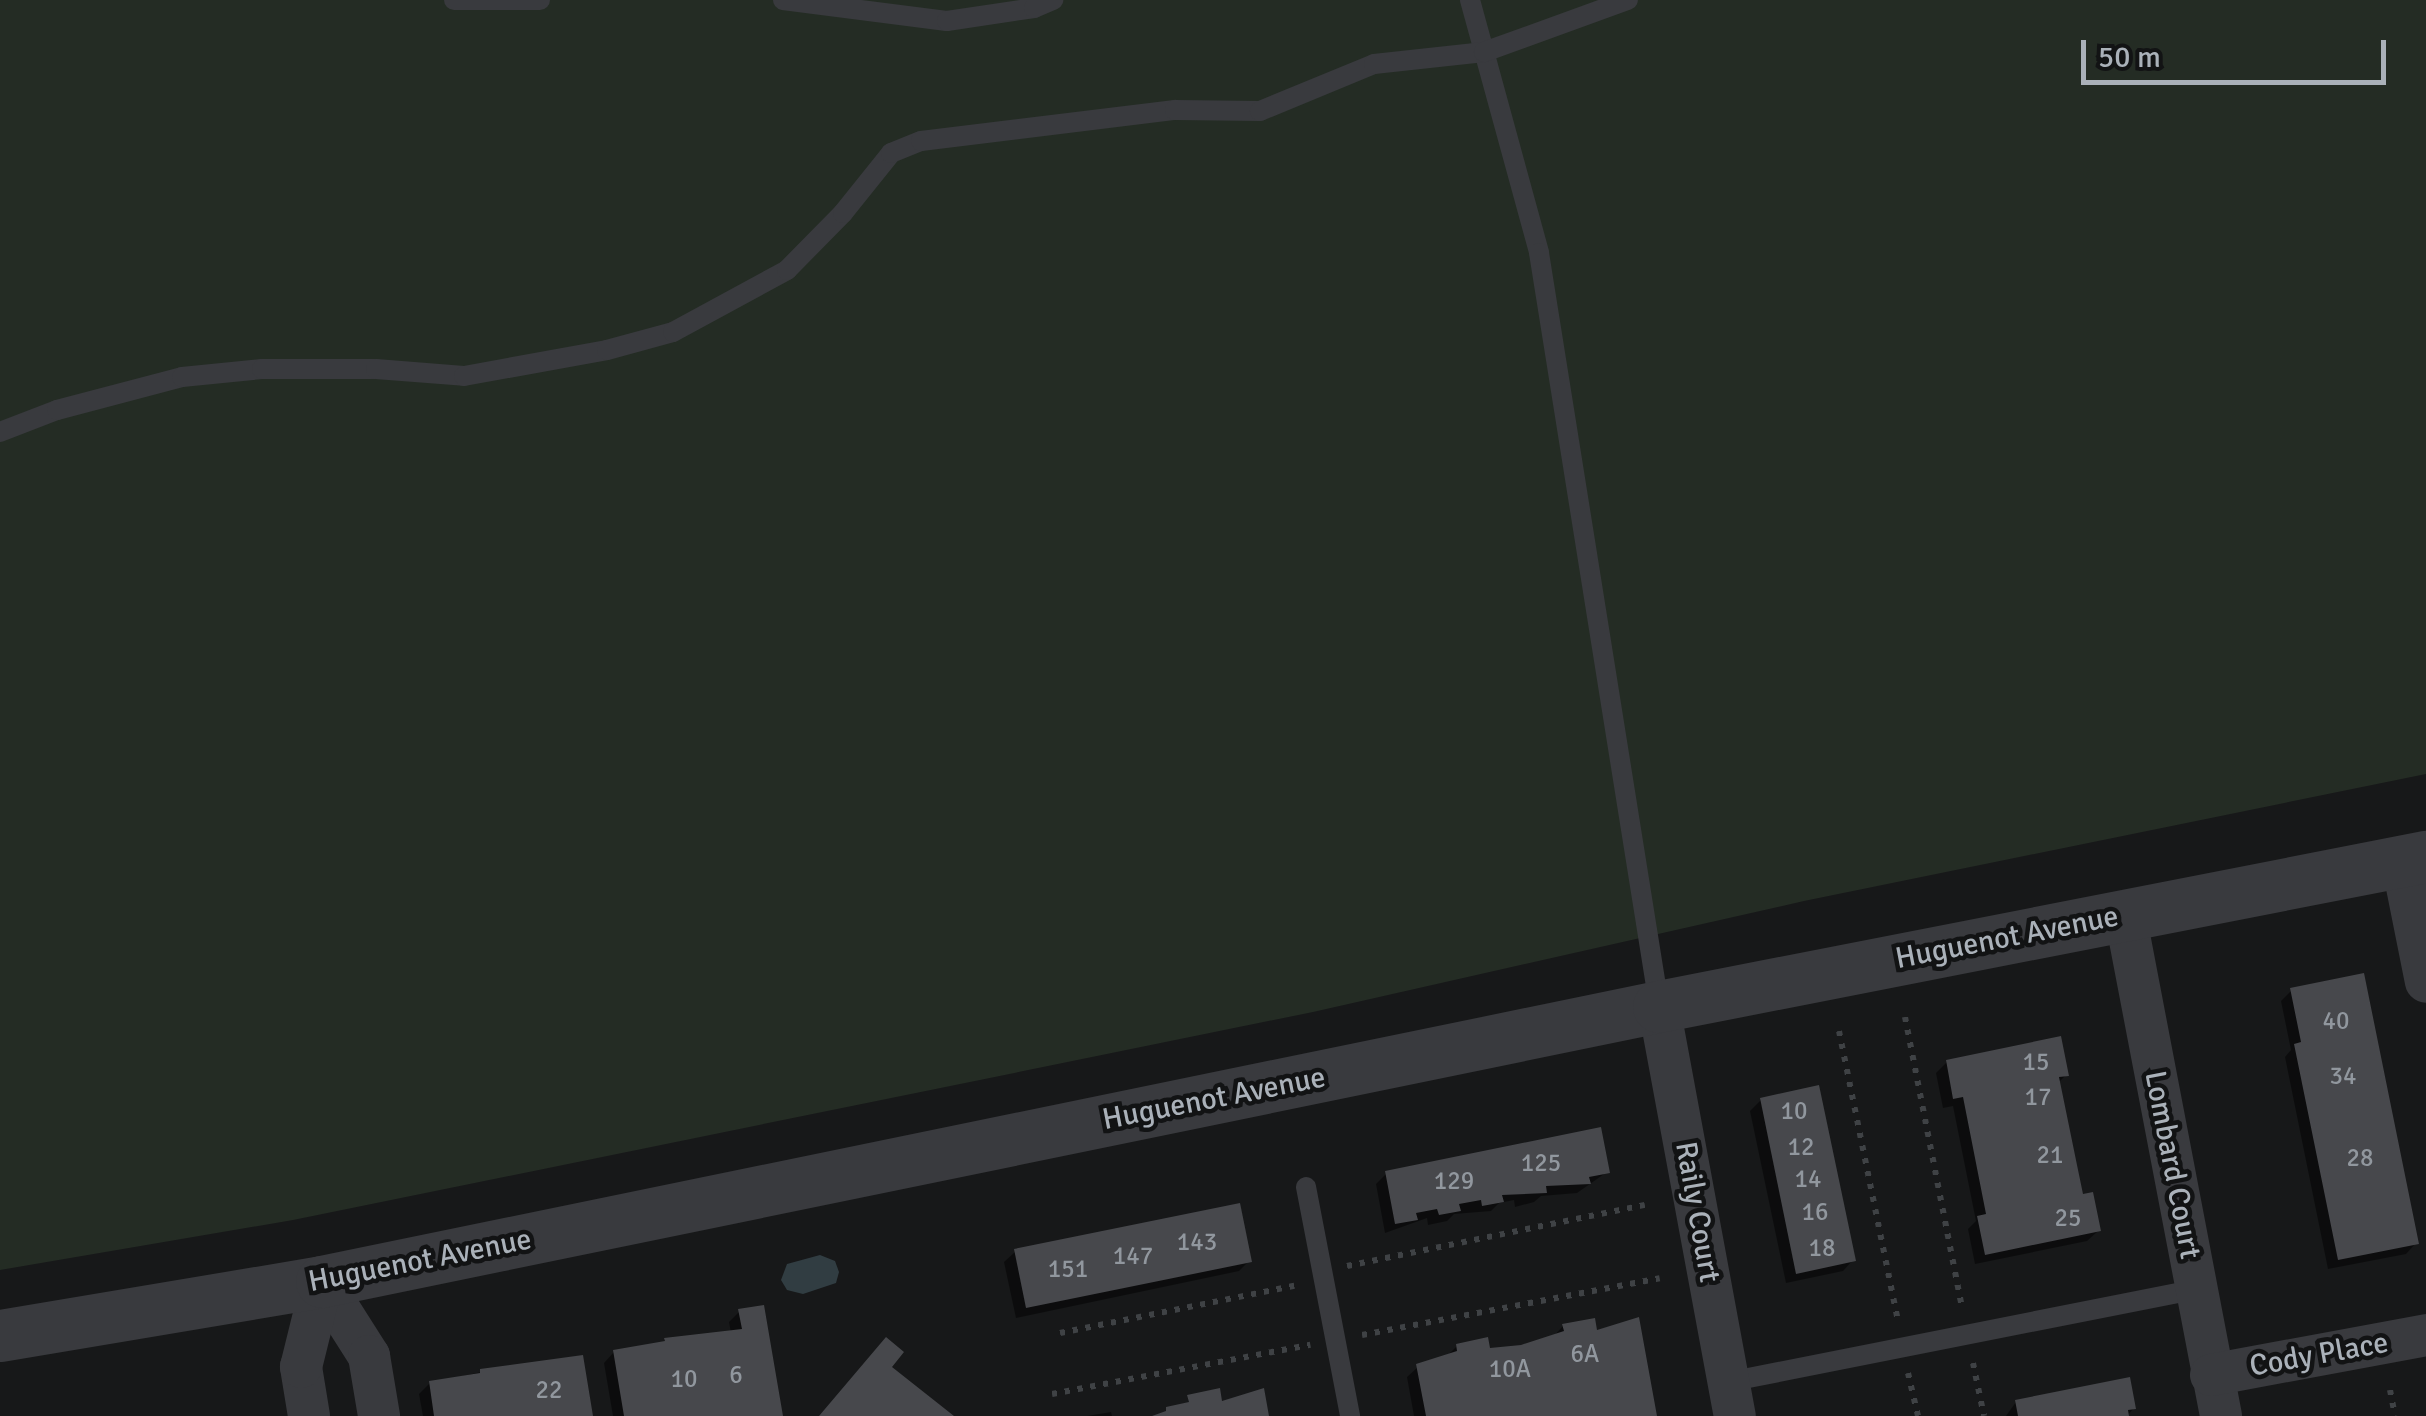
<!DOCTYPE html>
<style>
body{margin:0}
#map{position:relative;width:2426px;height:1416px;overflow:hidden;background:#171819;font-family:Signika,sans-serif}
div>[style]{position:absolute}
.green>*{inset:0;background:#242c24}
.water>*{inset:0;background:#313d42}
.shadow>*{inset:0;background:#0007}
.building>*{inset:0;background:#47484c}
.path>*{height:6px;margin-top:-3px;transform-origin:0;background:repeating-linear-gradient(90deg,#3f4245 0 5px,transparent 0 13px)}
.service>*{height:20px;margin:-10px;padding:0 10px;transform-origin:10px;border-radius:10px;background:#393a3e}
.minor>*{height:42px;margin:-21px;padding:0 21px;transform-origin:21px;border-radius:21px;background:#393a3e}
.tertiary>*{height:52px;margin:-26px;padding:0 26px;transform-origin:26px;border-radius:26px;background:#393a3e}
span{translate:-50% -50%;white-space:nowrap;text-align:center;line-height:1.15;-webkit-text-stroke:9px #121314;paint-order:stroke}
.number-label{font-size:25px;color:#91979e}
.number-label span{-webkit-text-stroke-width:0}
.street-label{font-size:30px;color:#aab1b9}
.scale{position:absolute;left:2081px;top:40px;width:305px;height:45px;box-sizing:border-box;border:5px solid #aab1b9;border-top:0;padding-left:12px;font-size:30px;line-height:35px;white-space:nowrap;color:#aab1b9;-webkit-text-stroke:8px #121314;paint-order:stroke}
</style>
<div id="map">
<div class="green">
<i style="clip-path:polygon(0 0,2426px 0,2426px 774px,1804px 901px,1313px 1012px,293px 1220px,0 1270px)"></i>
</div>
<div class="water">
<i style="clip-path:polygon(820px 1255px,835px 1261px,839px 1272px,836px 1283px,803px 1294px,787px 1290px,781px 1280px,787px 1264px)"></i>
</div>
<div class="shadow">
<i style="clip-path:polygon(2292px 990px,2416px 1243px,2406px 1254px,2328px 1269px,2285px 1057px,2291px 1050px,2281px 1001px)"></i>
<i style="clip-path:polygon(1947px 1062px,2066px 1075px,2058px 1083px,2081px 1197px,2098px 1231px,2087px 1241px,1975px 1264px,1968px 1229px,1976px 1221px,1953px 1106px,1943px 1108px,1936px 1073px)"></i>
<i style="clip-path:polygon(1761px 1100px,1853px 1260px,1843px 1271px,1786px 1283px,1750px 1111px)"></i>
<i style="clip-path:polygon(1607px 1172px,1577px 1193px,1541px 1196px,1534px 1202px,1515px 1207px,1514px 1200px,1499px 1203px,1491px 1211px,1454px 1214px,1447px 1221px,1428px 1225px,1427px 1218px,1385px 1233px,1376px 1184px,1386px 1174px)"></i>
<i style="clip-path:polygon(1015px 1252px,1249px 1261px,1239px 1271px,1016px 1318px,1004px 1262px)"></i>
<i style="clip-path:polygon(740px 1311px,780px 1416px,613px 1416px,604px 1363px,614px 1352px,731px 1333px,729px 1322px)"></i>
<i style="clip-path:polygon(1563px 1326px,1595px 1333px,1655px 1416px,1414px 1416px,1407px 1377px,1418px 1367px,1446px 1357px,1457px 1346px,1488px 1350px,1521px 1347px,1552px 1338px)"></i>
<i style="clip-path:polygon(505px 1367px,591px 1416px,423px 1416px,419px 1394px,430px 1383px)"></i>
<i style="clip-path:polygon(2016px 1402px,2134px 1408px,2127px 1416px,2006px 1416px)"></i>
<i style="clip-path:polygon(1111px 1412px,1112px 1416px,1087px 1416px)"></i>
</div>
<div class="building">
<i style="clip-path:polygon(2364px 973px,2419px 1244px,2338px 1260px,2294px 1044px,2301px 1042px,2290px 988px)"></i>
<i style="clip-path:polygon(2061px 1036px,2069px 1076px,2059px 1077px,2077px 1165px,2083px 1194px,2093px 1192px,2101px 1231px,1985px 1255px,1977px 1216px,1986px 1214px,1963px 1097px,1953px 1099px,1946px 1060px)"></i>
<i style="clip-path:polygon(1819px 1085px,1856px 1261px,1796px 1274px,1760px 1098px)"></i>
<i style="clip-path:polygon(1601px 1127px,1610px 1173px,1589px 1177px,1591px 1184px,1546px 1186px,1547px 1193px,1502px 1195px,1504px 1202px,1482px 1206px,1481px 1200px,1459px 1204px,1461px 1211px,1439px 1215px,1437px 1209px,1416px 1213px,1418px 1220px,1395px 1224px,1385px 1171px)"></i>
<i style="clip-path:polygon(1240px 1203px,1252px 1262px,1026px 1308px,1014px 1249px)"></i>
<i style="clip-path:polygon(764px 1305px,783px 1416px,624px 1416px,613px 1350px,665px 1341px,664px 1338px,742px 1329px,738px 1309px)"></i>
<i style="clip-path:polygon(1639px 1317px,1657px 1416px,1426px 1416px,1416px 1364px,1457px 1351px,1456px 1344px,1488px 1337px,1490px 1348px,1521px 1345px,1564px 1331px,1562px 1324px,1595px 1318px,1597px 1330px)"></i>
<i style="clip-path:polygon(886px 1337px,904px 1352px,892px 1367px,954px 1416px,819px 1416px)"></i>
<i style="clip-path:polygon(583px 1355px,593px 1416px,434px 1416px,429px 1381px,480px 1373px,480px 1369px)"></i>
<i style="clip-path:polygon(2130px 1377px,2136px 1409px,2128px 1410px,2129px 1416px,2018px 1416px,2015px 1400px)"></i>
<i style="clip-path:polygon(1220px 1388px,1222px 1401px,1264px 1388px,1269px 1416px,1152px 1416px,1166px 1411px,1166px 1407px,1189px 1402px,1187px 1395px)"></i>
</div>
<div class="path">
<i style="left:1905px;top:1017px;width:296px;rotate:78.9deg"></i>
<i style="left:1839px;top:1031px;width:297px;rotate:78.5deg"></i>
<i style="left:1347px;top:1266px;width:304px;rotate:-11.6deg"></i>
<i style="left:1060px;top:1333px;width:239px;rotate:-11.4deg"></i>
<i style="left:1362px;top:1335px;width:303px;rotate:-10.8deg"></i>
<i style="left:1973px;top:1363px;width:54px;rotate:78.3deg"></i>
<i style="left:1908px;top:1373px;width:44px;rotate:76.9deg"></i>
<i style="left:2390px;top:1390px;width:26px;rotate:79deg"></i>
<i style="left:1052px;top:1394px;width:263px;rotate:-10.8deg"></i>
</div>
<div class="service">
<i style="left:454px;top:0;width:86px"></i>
<i style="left:783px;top:0;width:165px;rotate:7.3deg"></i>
<i style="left:947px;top:21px;width:88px;rotate:-8.5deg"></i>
<i style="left:1034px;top:8px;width:21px;rotate:-23deg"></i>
<i style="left:1470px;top:0;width:262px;rotate:74.7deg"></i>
<i style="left:1539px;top:253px;width:762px;rotate:80.93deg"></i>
<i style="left:0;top:432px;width:61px;rotate:-21.1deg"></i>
<i style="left:57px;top:410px;width:129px;rotate:-14.8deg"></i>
<i style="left:182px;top:377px;width:80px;rotate:-5.7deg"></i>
<i style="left:262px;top:369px;width:114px"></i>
<i style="left:376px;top:369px;width:88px;rotate:4.5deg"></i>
<i style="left:464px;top:376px;width:145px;rotate:-10.3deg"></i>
<i style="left:607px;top:350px;width:68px;rotate:-15.3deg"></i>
<i style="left:673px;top:332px;width:130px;rotate:-28.5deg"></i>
<i style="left:787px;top:270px;width:80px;rotate:-45.5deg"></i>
<i style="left:843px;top:213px;width:77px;rotate:-51.3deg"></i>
<i style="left:891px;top:153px;width:32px;rotate:-22deg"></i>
<i style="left:921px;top:141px;width:256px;rotate:-7deg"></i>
<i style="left:1175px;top:110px;width:85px;rotate:0.7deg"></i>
<i style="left:1260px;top:111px;width:123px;rotate:-22.4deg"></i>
<i style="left:1374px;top:64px;width:111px;rotate:-6.2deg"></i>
<i style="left:1484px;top:52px;width:153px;rotate:-19.9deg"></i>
<i style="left:1306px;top:1187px;width:233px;rotate:79.1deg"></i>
<i style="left:1728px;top:1382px;width:477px;rotate:-11.2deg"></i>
</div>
<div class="minor">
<i style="left:2402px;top:862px;width:122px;rotate:78.7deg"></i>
<i style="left:2125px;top:914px;width:511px;rotate:79.17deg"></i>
<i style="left:1659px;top:1007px;width:416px;rotate:79.5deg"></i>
<i style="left:322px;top:1282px;width:88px;rotate:57.6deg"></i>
<i style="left:369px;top:1356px;width:61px;rotate:80.5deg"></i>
<i style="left:2211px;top:1375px;width:219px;rotate:-10.5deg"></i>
<i style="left:309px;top:1416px;width:50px;rotate:-99.3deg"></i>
<i style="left:301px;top:1367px;width:88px;rotate:-76.1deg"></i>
</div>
<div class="tertiary">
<i style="left:0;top:1336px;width:326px;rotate:-9.5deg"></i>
<i style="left:322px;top:1282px;width:1365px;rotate:-11.62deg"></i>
<i style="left:1659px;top:1007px;width:782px;rotate:-11.07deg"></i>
</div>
<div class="number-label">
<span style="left:2336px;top:1021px">40</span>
<span style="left:2036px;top:1062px">15</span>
<span style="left:2343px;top:1076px">34</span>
<span style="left:2038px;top:1097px">17</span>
<span style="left:1794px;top:1111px">10</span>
<span style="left:1801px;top:1147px">12</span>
<span style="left:2050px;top:1155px">21</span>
<span style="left:2360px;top:1158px">28</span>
<span style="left:1541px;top:1163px">125</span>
<span style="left:1808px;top:1179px">14</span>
<span style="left:1454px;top:1181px">129</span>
<span style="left:1815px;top:1212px">16</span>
<span style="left:2068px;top:1218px">25</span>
<span style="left:1197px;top:1242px">143</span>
<span style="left:1822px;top:1248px">18</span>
<span style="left:1133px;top:1256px">147</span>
<span style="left:1068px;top:1269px">151</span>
<span style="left:1585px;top:1354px">6A</span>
<span style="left:1510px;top:1369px">10A</span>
<span style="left:736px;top:1375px">6</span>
<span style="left:684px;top:1379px">10</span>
<span style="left:549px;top:1390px">22</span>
</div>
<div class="street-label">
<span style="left:2007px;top:938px;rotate:-11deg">Huguenot Avenue</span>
<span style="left:1214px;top:1099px;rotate:-11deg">Huguenot Avenue</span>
<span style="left:2172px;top:1165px;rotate:79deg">Lombard Court</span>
<span style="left:1697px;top:1212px;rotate:80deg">Raily Court</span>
<span style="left:420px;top:1261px;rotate:-11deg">Huguenot Avenue</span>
<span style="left:2319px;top:1355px;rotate:-10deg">Cody Place</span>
</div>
<div class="scale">50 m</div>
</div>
